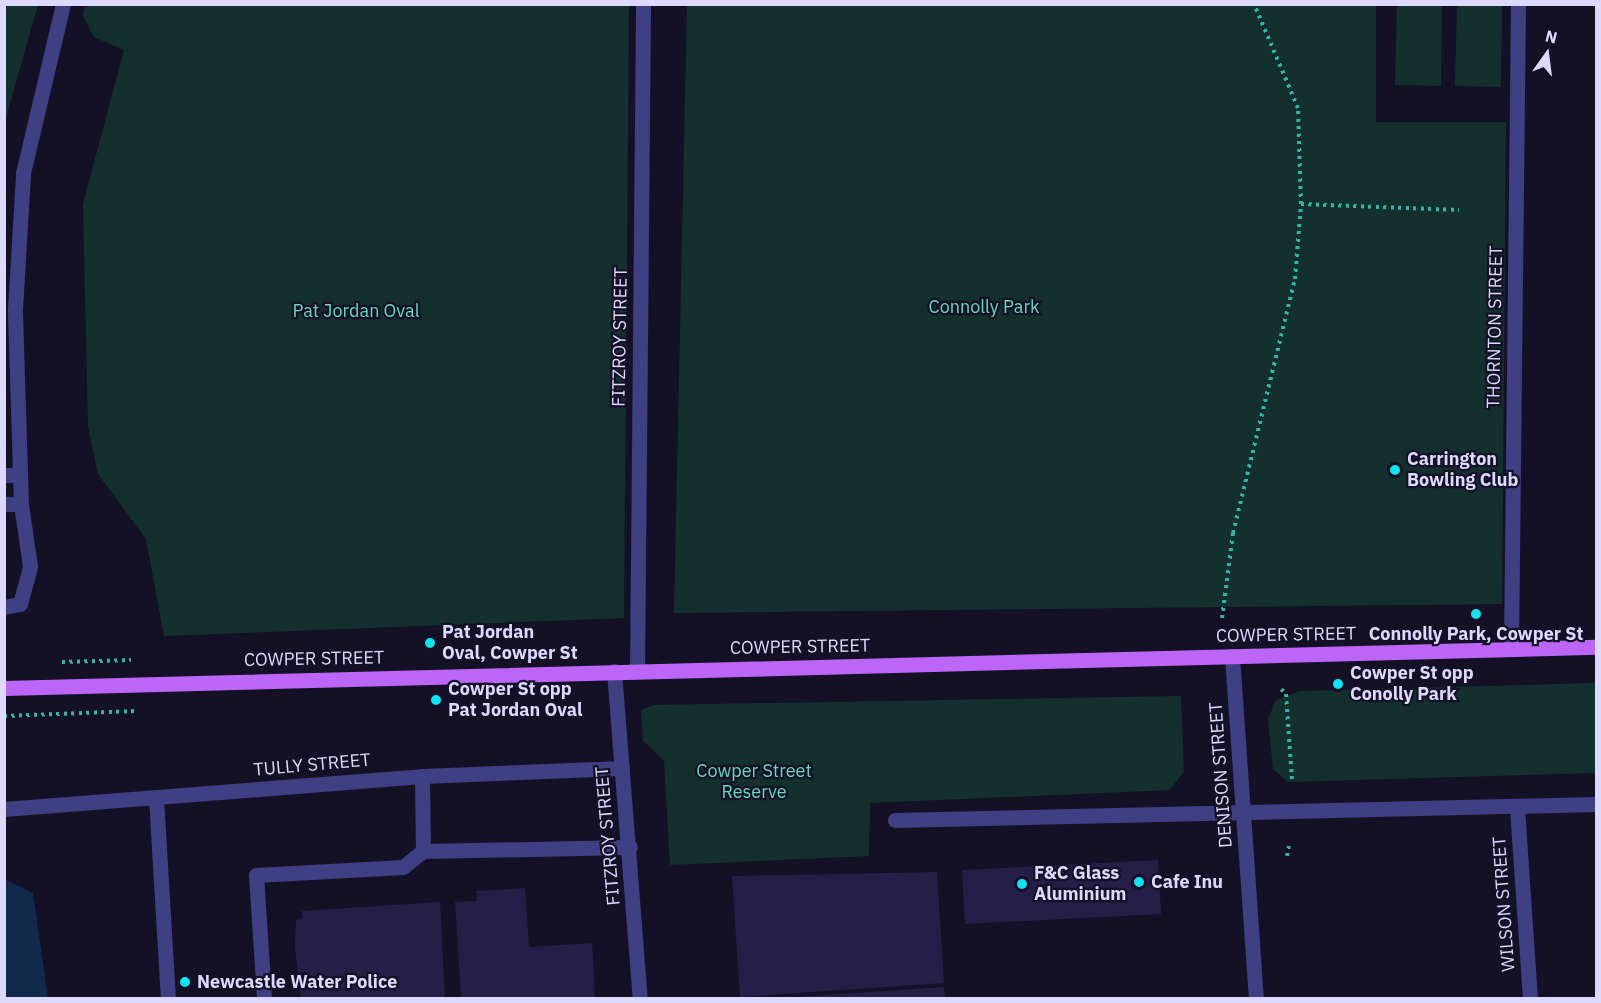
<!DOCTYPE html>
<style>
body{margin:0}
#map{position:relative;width:1601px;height:1003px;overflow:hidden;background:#141127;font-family:"IBM Plex Sans",sans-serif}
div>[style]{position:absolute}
.green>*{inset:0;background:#14302e}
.water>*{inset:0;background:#11294a}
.building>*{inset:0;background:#251e47}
.path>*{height:4px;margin-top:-2px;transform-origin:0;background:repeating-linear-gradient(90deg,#37b3a7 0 3px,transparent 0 7.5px)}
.minor>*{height:15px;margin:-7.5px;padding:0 7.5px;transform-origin:7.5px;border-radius:7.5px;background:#3f3f83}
.major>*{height:15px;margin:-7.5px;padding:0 7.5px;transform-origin:7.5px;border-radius:7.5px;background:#bc66f7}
.dots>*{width:16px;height:16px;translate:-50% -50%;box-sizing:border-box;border:3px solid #141127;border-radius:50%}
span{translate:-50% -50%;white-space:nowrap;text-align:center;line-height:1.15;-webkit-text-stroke:4.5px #141127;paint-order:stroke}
.park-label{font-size:18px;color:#68daba}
.street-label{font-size:18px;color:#dcd9fd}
.poi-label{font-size:18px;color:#dcd9fd;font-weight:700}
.left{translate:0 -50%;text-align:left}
.frame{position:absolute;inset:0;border:6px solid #dcd9fd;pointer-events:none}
.north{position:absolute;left:1517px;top:24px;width:60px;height:60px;-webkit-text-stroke:4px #141127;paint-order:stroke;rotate:14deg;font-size:16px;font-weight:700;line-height:24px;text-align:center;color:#dcd9fd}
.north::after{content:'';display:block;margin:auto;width:21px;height:27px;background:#dcd9fd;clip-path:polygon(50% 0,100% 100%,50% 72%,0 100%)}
</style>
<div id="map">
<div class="green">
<i style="clip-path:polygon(5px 4px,38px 5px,5px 121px,4px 5px)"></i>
<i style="clip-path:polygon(85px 4px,629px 5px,624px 618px,164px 636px,146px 539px,98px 474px,88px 426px,83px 204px,124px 50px,94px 37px,83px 16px)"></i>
<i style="clip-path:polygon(1397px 4px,1442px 5px,1441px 86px,1395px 85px)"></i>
<i style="clip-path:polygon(687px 5px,1376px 5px,1376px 122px,1506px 122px,1502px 604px,674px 613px)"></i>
<i style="clip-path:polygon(1457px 5px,1502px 5px,1501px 87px,1455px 86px)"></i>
<i style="clip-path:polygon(1596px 683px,1596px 773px,1288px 782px,1273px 769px,1268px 719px,1276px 700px,1300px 691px)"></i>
<i style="clip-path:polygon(1181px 696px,1184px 771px,1170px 790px,870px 803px,869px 856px,670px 865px,664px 761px,643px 740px,641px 710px,654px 705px)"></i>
</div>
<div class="water">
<i style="clip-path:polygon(4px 879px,33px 893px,48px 998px,5px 998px)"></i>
</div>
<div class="building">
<i style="clip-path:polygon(1158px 860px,1161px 914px,965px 924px,962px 870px)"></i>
<i style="clip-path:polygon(937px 872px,944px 983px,740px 997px,732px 876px)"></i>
<i style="clip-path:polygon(525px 888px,529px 947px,592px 943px,595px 998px,461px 998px,455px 902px,477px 901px,476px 891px)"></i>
<i style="clip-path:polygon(440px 902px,445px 998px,301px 998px,295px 947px,296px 920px,302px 919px,302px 911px)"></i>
<i style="clip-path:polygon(944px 987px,945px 998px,795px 998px,795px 997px)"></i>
</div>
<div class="path">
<i style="left:1301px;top:204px;width:158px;rotate:2.2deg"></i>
<i style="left:1222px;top:618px;width:86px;rotate:-82.6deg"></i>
<i style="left:1233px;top:533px;width:261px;rotate:-76.3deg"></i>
<i style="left:1295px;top:279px;width:75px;rotate:-85.4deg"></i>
<i style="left:1301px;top:204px;width:96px;rotate:-91.8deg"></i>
<i style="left:1298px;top:108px;width:113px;rotate:-112.9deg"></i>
<i style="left:62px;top:662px;width:69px;rotate:-1.7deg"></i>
<i style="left:1281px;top:689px;width:7px;rotate:45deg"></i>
<i style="left:1286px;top:694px;width:86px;rotate:86deg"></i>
<i style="left:4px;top:716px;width:131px;rotate:-2.2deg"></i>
<i style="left:1287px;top:856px;width:10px;rotate:-79deg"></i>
</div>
<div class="minor">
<i style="left:4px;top:475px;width:16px"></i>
<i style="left:4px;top:504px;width:17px"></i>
<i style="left:4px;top:607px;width:16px;rotate:-11deg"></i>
<i style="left:20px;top:604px;width:39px;rotate:-75deg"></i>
<i style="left:30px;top:566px;width:63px;rotate:-98.3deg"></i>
<i style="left:21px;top:504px;width:195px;rotate:-91.8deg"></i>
<i style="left:15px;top:309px;width:136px;rotate:-86.6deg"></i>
<i style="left:23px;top:173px;width:174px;rotate:-76.7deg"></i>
<i style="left:1511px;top:649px;width:645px;rotate:-89.38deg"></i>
<i style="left:1232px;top:656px;width:343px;rotate:86deg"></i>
<i style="left:614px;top:671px;width:328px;rotate:85.5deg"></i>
<i style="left:637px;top:671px;width:667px;rotate:-89.48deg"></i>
<i style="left:156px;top:798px;width:200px;rotate:86.6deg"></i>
<i style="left:1517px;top:808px;width:190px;rotate:86.1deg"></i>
<i style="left:4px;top:809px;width:419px;rotate:-4.5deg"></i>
<i style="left:422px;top:776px;width:200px;rotate:-2.3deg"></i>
<i style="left:895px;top:820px;width:701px;rotate:-1.31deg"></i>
<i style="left:423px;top:851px;width:207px;rotate:-1.1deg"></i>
<i style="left:264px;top:998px;width:123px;rotate:-93.7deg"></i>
<i style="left:256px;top:875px;width:147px;rotate:-3.1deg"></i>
<i style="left:403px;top:867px;width:26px;rotate:-39deg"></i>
<i style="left:423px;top:851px;width:75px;rotate:-90.8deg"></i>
</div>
<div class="major">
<i style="left:4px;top:688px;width:1593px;rotate:-1.48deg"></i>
</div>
<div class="dots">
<i style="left:1395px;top:470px;background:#10e3f2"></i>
<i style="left:1476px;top:614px;background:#10e3f2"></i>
<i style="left:430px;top:643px;background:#10e3f2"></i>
<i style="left:1338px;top:684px;background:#10e3f2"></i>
<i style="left:436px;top:700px;background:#10e3f2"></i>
<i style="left:1139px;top:882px;background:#10e3f2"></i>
<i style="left:1022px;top:884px;background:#10e3f2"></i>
<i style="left:185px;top:982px;background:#10e3f2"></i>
</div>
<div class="park-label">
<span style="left:984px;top:307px">Connolly Park</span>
<span style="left:356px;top:311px">Pat Jordan Oval</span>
<span style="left:754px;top:782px">Cowper Street<br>Reserve</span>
</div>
<div class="street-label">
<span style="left:1495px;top:327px;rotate:-89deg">THORNTON STREET</span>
<span style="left:620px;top:337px;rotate:-89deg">FITZROY STREET</span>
<span style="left:1286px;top:635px;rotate:-1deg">COWPER STREET</span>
<span style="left:800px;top:647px;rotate:-1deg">COWPER STREET</span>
<span style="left:314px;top:659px;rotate:-1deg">COWPER STREET</span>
<span style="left:312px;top:765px;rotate:-5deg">TULLY STREET</span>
<span style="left:1221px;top:775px;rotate:-94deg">DENISON STREET</span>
<span style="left:608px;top:836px;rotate:-95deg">FITZROY STREET</span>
<span style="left:1504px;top:904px;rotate:-94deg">WILSON STREET</span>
</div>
<div class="poi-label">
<span class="left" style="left:1407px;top:470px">Carrington<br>Bowling Club</span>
<span class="left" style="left:442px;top:643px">Pat Jordan<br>Oval, Cowper St</span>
<span style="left:1476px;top:634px">Connolly Park, Cowper St</span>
<span class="left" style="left:1350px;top:684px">Cowper St opp<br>Conolly Park</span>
<span class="left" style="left:448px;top:700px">Cowper St opp<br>Pat Jordan Oval</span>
<span class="left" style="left:1034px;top:884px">F&amp;C Glass<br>Aluminium</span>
<span class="left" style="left:1151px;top:882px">Cafe Inu</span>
<span class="left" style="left:197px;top:982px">Newcastle Water Police</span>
</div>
<div class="frame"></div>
<div class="north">N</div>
</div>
